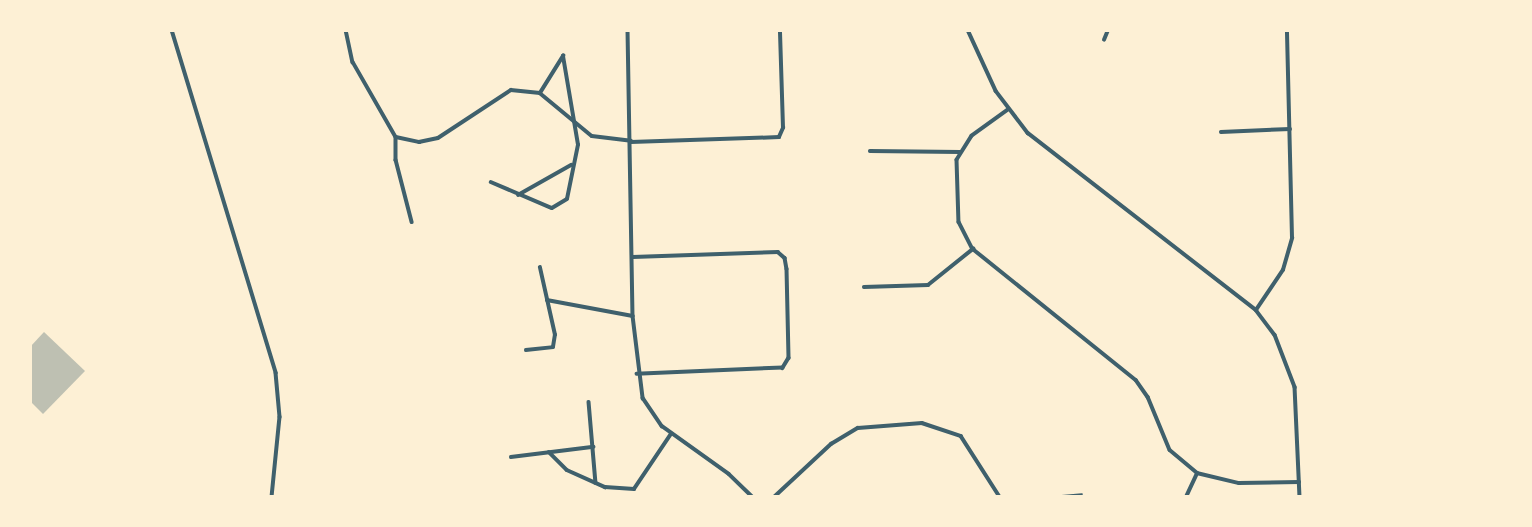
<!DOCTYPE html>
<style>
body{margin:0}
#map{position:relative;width:1532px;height:527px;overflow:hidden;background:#fdf0d5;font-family:Montserrat,sans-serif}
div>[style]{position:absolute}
.building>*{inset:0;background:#bec0b2}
.service>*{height:2px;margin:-1px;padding:0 1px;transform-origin:1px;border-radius:1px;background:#3f606c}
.minor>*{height:3.5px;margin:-1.75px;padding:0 1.75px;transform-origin:1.75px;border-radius:1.75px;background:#3f606c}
span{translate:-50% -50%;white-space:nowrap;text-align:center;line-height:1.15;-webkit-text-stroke:6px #fdf0d5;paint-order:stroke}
.frame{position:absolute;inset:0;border:32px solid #fdf0d5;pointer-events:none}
</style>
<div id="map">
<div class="building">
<i style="clip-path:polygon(44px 332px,85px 371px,43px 414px,30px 401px,30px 347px)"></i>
</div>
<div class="service">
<i style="left:1050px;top:497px;width:32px;rotate:-5deg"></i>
</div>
<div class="minor">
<i style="left:172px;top:30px;width:358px;rotate:73.1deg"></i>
<i style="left:276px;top:373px;width:44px;rotate:84.8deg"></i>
<i style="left:280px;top:417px;width:80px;rotate:95.7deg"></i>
<i style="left:346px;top:30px;width:33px;rotate:78deg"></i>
<i style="left:353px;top:62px;width:86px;rotate:60.2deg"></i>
<i style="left:396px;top:137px;width:24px;rotate:12deg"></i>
<i style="left:419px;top:142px;width:19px;rotate:-12deg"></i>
<i style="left:438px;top:138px;width:87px;rotate:-33.3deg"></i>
<i style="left:511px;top:90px;width:29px;rotate:6deg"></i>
<i style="left:540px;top:93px;width:67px;rotate:39.6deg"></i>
<i style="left:592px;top:136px;width:39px;rotate:7deg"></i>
<i style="left:628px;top:30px;width:286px;rotate:89deg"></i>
<i style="left:633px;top:316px;width:83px;rotate:83deg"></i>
<i style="left:643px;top:398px;width:34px;rotate:56deg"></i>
<i style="left:662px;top:426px;width:82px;rotate:35.6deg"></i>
<i style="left:729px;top:474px;width:33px;rotate:44deg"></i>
<i style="left:968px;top:30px;width:67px;rotate:65.3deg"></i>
<i style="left:996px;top:91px;width:53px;rotate:52.7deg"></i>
<i style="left:1028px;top:133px;width:289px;rotate:37.8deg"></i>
<i style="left:1256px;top:310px;width:31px;rotate:53deg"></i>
<i style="left:1275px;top:335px;width:56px;rotate:69deg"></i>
<i style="left:1295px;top:387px;width:110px;rotate:87.4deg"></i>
<i style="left:1104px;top:40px;width:11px;rotate:-68deg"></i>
<i style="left:540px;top:93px;width:44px;rotate:-58.1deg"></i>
<i style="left:1008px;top:110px;width:44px;rotate:144.2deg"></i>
<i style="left:972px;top:136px;width:28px;rotate:122deg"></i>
<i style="left:957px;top:160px;width:62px;rotate:88.2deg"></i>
<i style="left:959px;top:222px;width:30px;rotate:63deg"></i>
<i style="left:973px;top:249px;width:209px;rotate:38.8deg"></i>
<i style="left:1136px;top:380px;width:21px;rotate:55deg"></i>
<i style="left:1148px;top:397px;width:57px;rotate:67.5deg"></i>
<i style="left:1170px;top:450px;width:35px;rotate:40deg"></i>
<i style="left:1197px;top:473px;width:43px;rotate:13.4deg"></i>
<i style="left:1239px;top:483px;width:60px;rotate:-1deg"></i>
<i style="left:1221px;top:132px;width:69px;rotate:-2.5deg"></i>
<i style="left:396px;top:137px;width:23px;rotate:90deg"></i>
<i style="left:396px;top:160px;width:64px;rotate:75.5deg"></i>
<i style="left:631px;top:142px;width:148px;rotate:-1.9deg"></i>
<i style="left:779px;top:137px;width:10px;rotate:-66deg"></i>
<i style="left:783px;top:128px;width:98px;rotate:-91.8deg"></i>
<i style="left:870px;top:151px;width:90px;rotate:0.6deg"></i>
<i style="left:491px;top:182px;width:66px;rotate:23.1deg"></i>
<i style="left:552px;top:208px;width:17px;rotate:-31deg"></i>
<i style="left:567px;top:199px;width:55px;rotate:-78.5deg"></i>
<i style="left:578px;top:145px;width:90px;rotate:-99.6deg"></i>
<i style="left:518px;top:195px;width:61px;rotate:-29.5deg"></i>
<i style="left:633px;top:257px;width:145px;rotate:-2deg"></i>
<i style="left:778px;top:252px;width:9px;rotate:41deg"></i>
<i style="left:785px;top:258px;width:11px;rotate:80deg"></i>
<i style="left:787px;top:269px;width:89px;rotate:88.7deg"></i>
<i style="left:789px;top:358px;width:12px;rotate:121deg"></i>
<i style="left:783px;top:368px;width:146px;rotate:177.6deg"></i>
<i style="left:864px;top:287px;width:64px;rotate:-1.8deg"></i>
<i style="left:928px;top:285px;width:58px;rotate:-38.7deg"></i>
<i style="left:547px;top:300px;width:87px;rotate:10.5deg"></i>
<i style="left:1256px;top:310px;width:48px;rotate:-56deg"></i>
<i style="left:1283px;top:270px;width:33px;rotate:-74deg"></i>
<i style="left:1292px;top:238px;width:208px;rotate:-91.4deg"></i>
<i style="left:526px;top:350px;width:27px;rotate:-6deg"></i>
<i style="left:553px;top:347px;width:12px;rotate:-81deg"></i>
<i style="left:555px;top:335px;width:69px;rotate:-102.6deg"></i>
<i style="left:589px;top:402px;width:81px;rotate:85.1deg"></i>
<i style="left:549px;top:452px;width:25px;rotate:45deg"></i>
<i style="left:567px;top:470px;width:42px;rotate:24.1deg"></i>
<i style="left:605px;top:487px;width:29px;rotate:4deg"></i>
<i style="left:634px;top:489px;width:66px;rotate:-56.1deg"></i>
<i style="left:511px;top:457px;width:83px;rotate:-7deg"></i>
<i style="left:774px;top:497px;width:78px;rotate:-42.9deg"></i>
<i style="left:831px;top:444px;width:31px;rotate:-31deg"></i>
<i style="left:858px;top:428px;width:64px;rotate:-4.5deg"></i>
<i style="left:922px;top:423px;width:41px;rotate:18.4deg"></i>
<i style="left:961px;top:436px;width:72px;rotate:57.4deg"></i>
<i style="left:1186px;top:497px;width:26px;rotate:-65deg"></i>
</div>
<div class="frame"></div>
</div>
